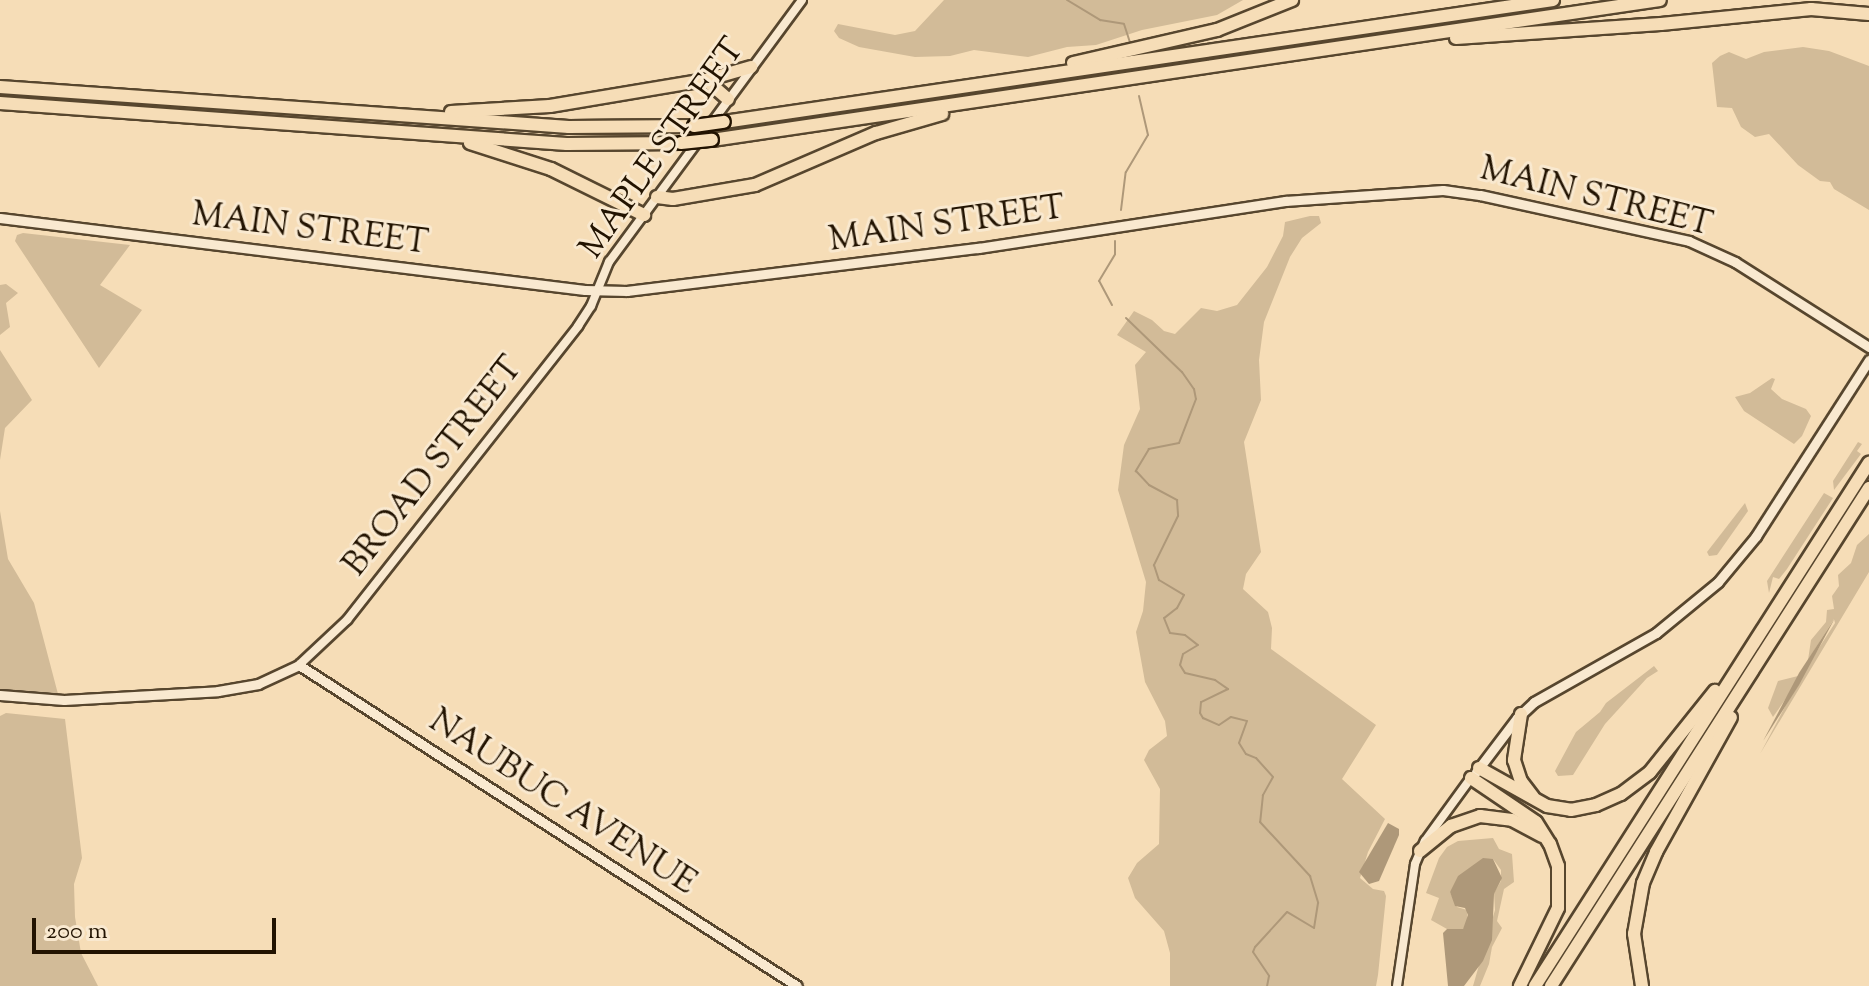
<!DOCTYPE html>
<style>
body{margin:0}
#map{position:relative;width:1869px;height:986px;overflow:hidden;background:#f6ddb7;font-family:"Sorts Mill Goudy",serif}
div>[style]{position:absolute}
.green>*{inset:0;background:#d2bb98}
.water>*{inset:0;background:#ae9879}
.stream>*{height:2px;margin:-1px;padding:0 1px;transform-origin:1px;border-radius:1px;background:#ae9879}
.roads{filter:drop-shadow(2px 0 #57462e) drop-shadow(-2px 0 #57462e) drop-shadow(0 2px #57462e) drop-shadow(0 -2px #57462e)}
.tertiary>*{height:8px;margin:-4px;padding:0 4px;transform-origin:4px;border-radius:4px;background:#f9e9d0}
.secondary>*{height:9px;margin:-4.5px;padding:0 4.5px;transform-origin:4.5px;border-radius:4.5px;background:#f9e9d0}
.motorway>*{height:12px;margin:-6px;padding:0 6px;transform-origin:6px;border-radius:6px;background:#f6ddb7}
.bridges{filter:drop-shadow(2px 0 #221301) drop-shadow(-2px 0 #221301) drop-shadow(0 2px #221301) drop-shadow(0 -2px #221301)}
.motorway-bridge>*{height:12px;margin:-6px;padding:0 6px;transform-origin:6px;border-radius:6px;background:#f6ddb7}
span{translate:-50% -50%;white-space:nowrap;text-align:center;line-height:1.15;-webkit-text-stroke:6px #f9e9d0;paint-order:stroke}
.street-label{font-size:34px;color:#221301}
.scale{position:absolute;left:32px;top:918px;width:244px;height:36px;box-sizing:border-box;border:4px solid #221301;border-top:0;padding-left:10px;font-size:24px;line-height:28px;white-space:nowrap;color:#221301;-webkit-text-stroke:6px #f9e9d0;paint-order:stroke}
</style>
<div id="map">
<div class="green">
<i style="clip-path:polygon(944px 0,1243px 0,1217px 15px,1142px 30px,1096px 45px,1067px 47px,1028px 57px,974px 50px,950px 56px,915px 57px,859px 47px,839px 38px,834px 31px,838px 24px,895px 35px,915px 31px)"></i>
<i style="clip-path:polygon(1803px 47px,1829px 51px,1869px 66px,1869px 210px,1834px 189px,1830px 182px,1820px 181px,1798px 165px,1769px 134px,1755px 137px,1741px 127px,1732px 108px,1717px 107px,1712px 63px,1720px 56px,1729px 52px,1746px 59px,1764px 52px)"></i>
<i style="clip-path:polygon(1310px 216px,1319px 216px,1321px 223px,1302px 238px,1290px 257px,1264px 322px,1259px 360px,1261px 400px,1244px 442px,1261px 552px,1246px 574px,1243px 589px,1268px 612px,1272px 628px,1271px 649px,1376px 725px,1342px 779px,1385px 819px,1368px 852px,1360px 878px,1373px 889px,1384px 891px,1386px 896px,1378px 975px,1376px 986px,1170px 986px,1170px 953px,1164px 931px,1135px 898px,1128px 878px,1137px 863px,1159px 844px,1160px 789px,1144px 760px,1149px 750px,1167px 736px,1165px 721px,1145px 682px,1136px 632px,1143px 611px,1146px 582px,1118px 490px,1124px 445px,1140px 409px,1135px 365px,1146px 352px,1117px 335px,1134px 311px,1152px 320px,1164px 331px,1175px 334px,1201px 308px,1217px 311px,1237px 305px,1267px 267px,1283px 236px,1285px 222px)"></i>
<i style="clip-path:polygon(23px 233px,130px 245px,100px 285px,142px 310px,99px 368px,15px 241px,17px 235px)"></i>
<i style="clip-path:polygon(6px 284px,18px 293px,6px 303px,10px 327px,0 335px,0 285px)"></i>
<i style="clip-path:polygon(0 350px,32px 400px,5px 428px,0 460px)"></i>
<i style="clip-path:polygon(1772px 378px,1775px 379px,1771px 389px,1782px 399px,1806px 409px,1811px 416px,1802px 436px,1794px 444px,1744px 411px,1735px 397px,1750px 393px)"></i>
<i style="clip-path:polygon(1858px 442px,1862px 444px,1857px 451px,1861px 454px,1834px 490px,1833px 481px)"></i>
<i style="clip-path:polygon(1824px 493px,1833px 498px,1787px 569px,1779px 579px,1773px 577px,1769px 593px,1767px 581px)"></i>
<i style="clip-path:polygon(1745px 503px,1748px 511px,1717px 555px,1709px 556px,1707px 552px)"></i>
<i style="clip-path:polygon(0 511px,8px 559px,34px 603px,58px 694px,0 689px)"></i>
<i style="clip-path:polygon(1869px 534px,1869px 572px,1760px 754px,1804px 671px,1835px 623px,1834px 619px,1808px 660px,1811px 640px,1826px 622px,1827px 610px,1834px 609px,1832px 596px,1839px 586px,1838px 575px,1851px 563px,1857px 545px)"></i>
<i style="clip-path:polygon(1654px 666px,1658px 671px,1647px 678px,1605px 724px,1573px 775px,1558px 776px,1555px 771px,1576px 732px,1600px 712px,1606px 703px)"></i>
<i style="clip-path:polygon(1798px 676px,1794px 687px,1773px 717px,1768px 708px,1778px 681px)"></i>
<i style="clip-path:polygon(6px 713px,65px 719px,82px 858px,74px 884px,75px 917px,81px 953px,98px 986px,0 986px,0 716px)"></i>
<i style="clip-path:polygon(1493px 838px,1499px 849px,1512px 854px,1514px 882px,1504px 889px,1497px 921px,1502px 928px,1492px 947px,1489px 964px,1480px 986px,1473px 986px,1495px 910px,1494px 893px,1501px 881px,1501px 870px,1493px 859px,1450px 892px,1457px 907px,1467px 910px,1468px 922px,1463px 929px,1447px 929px,1431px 920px,1439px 898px,1426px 893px,1439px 858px,1447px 847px,1458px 841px)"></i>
</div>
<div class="water">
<i style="clip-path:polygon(1835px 618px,1799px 685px,1763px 741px,1799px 673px)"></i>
<i style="clip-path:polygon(1388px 823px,1399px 829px,1399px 835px,1379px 881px,1369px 884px,1359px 872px)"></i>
<i style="clip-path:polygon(1483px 858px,1493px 859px,1502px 878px,1494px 894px,1492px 940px,1483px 961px,1464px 986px,1448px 986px,1443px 933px,1447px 929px,1463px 929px,1468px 915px,1465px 908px,1455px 906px,1450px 892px,1458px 876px)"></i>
</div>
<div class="stream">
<i style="left:1067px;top:0;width:39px;rotate:31deg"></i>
<i style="left:1100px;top:20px;width:24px;rotate:9deg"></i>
<i style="left:1124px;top:24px;width:20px;rotate:72deg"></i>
<i style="left:1121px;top:210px;width:38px;rotate:-83deg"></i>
<i style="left:1126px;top:172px;width:43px;rotate:-59.3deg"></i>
<i style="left:1148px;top:135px;width:40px;rotate:-103deg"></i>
<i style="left:1112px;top:305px;width:27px;rotate:-118deg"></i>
<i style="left:1099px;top:281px;width:31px;rotate:-59deg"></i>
<i style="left:1115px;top:254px;width:13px;rotate:-90deg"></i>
<i style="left:1126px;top:318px;width:78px;rotate:44deg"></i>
<i style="left:1182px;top:372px;width:21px;rotate:55deg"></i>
<i style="left:1194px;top:389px;width:10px;rotate:79deg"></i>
<i style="left:1196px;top:399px;width:47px;rotate:111.1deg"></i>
<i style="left:1179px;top:443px;width:31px;rotate:169deg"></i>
<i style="left:1149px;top:449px;width:26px;rotate:121deg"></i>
<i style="left:1136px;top:471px;width:19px;rotate:47deg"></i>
<i style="left:1149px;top:485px;width:32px;rotate:28deg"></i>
<i style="left:1177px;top:500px;width:16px;rotate:86deg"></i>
<i style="left:1178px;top:516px;width:55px;rotate:116.1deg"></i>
<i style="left:1154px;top:565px;width:16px;rotate:72deg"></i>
<i style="left:1159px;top:580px;width:29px;rotate:31deg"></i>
<i style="left:1184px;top:595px;width:15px;rotate:118deg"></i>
<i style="left:1177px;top:608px;width:16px;rotate:142deg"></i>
<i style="left:1164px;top:618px;width:16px;rotate:68deg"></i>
<i style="left:1170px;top:633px;width:15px;rotate:8deg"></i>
<i style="left:1185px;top:635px;width:16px;rotate:38deg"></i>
<i style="left:1198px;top:645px;width:17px;rotate:149deg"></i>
<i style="left:1183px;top:654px;width:11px;rotate:105deg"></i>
<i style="left:1180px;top:665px;width:9px;rotate:58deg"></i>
<i style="left:1185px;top:673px;width:31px;rotate:13deg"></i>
<i style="left:1215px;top:680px;width:16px;rotate:35deg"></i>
<i style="left:1228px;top:689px;width:30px;rotate:154deg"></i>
<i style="left:1201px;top:702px;width:11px;rotate:95deg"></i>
<i style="left:1200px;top:713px;width:6px;rotate:59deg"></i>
<i style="left:1203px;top:718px;width:17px;rotate:24deg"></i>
<i style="left:1219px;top:725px;width:14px;rotate:-34deg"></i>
<i style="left:1231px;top:717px;width:16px;rotate:14deg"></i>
<i style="left:1247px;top:721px;width:23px;rotate:110deg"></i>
<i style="left:1239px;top:743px;width:13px;rotate:58deg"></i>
<i style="left:1246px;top:754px;width:11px;rotate:22deg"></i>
<i style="left:1256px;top:758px;width:25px;rotate:48deg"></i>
<i style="left:1273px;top:777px;width:21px;rotate:119deg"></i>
<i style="left:1263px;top:795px;width:27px;rotate:96deg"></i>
<i style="left:1260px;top:822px;width:74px;rotate:47.2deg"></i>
<i style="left:1310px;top:876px;width:28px;rotate:73deg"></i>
<i style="left:1318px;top:903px;width:25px;rotate:99deg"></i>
<i style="left:1314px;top:928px;width:31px;rotate:-149deg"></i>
<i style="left:1287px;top:912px;width:47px;rotate:132.4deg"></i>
<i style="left:1255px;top:947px;width:5px;rotate:112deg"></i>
<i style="left:1253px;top:952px;width:29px;rotate:56deg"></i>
<i style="left:1269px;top:976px;width:10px;rotate:101deg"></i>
</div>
<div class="roads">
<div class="tertiary">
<i style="left:299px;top:665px;width:66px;rotate:-43.2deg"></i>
<i style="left:347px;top:620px;width:374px;rotate:-51.8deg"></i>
<i style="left:578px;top:326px;width:24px;rotate:-57deg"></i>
<i style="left:591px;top:306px;width:48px;rotate:-67.8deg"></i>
<i style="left:609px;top:262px;width:325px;rotate:-53.6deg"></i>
<i style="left:1397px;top:986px;width:123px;rotate:-81.6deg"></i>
<i style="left:1415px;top:864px;width:25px;rotate:-67deg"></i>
<i style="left:1425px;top:841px;width:78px;rotate:-53.9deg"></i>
</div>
<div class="secondary">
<i style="left:0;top:218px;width:589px;rotate:7.02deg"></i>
<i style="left:585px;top:290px;width:42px;rotate:1.4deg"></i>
<i style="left:627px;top:291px;width:354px;rotate:-7deg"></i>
<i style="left:978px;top:248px;width:311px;rotate:-8.7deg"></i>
<i style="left:1285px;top:201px;width:158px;rotate:-4deg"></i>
<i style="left:1443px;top:190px;width:37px;rotate:8deg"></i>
<i style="left:1480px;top:195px;width:214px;rotate:12.4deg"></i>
<i style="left:1689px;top:241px;width:51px;rotate:24.5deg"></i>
<i style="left:1735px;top:262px;width:159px;rotate:32.4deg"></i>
<i style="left:0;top:695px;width:64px;rotate:4.5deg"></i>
<i style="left:64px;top:700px;width:154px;rotate:-3.3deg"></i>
<i style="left:218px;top:691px;width:41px;rotate:-9.9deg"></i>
<i style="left:258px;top:684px;width:45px;rotate:-24.9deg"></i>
<i style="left:299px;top:665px;width:592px;rotate:32.8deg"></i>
<i style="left:1476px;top:772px;width:68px;rotate:-52.8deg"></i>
<i style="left:1517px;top:718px;width:23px;rotate:-43deg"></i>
<i style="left:1534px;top:702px;width:140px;rotate:-29.5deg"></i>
<i style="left:1656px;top:633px;width:80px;rotate:-39.4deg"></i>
<i style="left:1718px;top:582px;width:60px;rotate:-50.4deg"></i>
<i style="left:1756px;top:536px;width:209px;rotate:-57.3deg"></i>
</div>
<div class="motorway">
<i style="left:1456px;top:38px;width:205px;rotate:-3.9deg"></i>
<i style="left:1661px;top:24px;width:151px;rotate:-5.7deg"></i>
<i style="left:1811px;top:9px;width:58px;rotate:4.9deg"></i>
<i style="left:1073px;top:63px;width:148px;rotate:-12.9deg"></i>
<i style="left:1217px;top:30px;width:81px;rotate:-21.8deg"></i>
<i style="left:706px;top:80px;width:29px;rotate:41deg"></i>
<i style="left:0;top:87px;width:570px;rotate:4.02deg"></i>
<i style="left:569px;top:127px;width:125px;rotate:-0.5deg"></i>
<i style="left:0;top:103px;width:568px;rotate:4.14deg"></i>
<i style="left:567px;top:144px;width:114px;rotate:-0.5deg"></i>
<i style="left:451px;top:112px;width:99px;rotate:-3.5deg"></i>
<i style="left:550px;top:106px;width:158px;rotate:-9.5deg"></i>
<i style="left:706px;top:80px;width:47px;rotate:-16.1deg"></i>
<i style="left:724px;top:122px;width:838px;rotate:-8.37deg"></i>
<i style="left:712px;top:140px;width:958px;rotate:-8.4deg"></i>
<i style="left:470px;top:143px;width:85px;rotate:17.8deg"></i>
<i style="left:551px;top:169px;width:104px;rotate:26.3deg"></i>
<i style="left:657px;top:197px;width:16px;rotate:7deg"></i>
<i style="left:673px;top:199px;width:83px;rotate:-9.7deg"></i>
<i style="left:755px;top:185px;width:132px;rotate:-23.3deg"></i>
<i style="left:876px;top:133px;width:69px;rotate:-16.1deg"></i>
<i style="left:1521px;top:714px;width:47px;rotate:98.7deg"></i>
<i style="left:1514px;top:760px;width:22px;rotate:72deg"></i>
<i style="left:1521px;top:781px;width:20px;rotate:53deg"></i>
<i style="left:1479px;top:768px;width:78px;rotate:29.2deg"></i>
<i style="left:1547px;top:806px;width:24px;rotate:9deg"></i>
<i style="left:1571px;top:810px;width:25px;rotate:-11deg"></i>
<i style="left:1596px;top:805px;width:27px;rotate:-24deg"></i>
<i style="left:1621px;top:794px;width:36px;rotate:-37deg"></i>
<i style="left:1650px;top:772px;width:104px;rotate:-51.3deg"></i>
<i style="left:1471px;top:778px;width:78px;rotate:34.1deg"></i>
<i style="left:1536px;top:822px;width:26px;rotate:58deg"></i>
<i style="left:1550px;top:844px;width:23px;rotate:70deg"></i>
<i style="left:1558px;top:866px;width:42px;rotate:90deg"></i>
<i style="left:1558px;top:908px;width:87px;rotate:116deg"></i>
<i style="left:1420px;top:851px;width:40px;rotate:-39deg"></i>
<i style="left:1451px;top:826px;width:31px;rotate:-19deg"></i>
<i style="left:1480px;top:816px;width:32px;rotate:7deg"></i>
<i style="left:1512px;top:820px;width:34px;rotate:28deg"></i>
<i style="left:1535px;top:986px;width:621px;rotate:-57.44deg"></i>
<i style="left:1551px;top:986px;width:591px;rotate:-57.44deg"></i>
<i style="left:1642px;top:986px;width:53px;rotate:-98.7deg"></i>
<i style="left:1634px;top:934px;width:52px;rotate:-80deg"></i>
<i style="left:1643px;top:883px;width:34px;rotate:-67deg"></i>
<i style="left:1656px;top:852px;width:154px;rotate:-60.9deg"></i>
</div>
</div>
<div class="bridges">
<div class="motorway-bridge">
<i style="left:694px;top:126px;width:30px;rotate:-8deg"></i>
<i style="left:681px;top:143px;width:31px;rotate:-6deg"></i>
</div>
</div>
<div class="street-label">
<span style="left:663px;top:149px;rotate:-55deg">MAPLE STREET</span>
<span style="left:1596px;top:198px;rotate:14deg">MAIN STREET</span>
<span style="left:947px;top:225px;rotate:-8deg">MAIN STREET</span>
<span style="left:310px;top:230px;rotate:7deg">MAIN STREET</span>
<span style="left:434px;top:467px;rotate:-52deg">BROAD STREET</span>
<span style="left:562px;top:803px;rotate:33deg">NAUBUC AVENUE</span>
</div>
<div class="scale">200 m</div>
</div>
